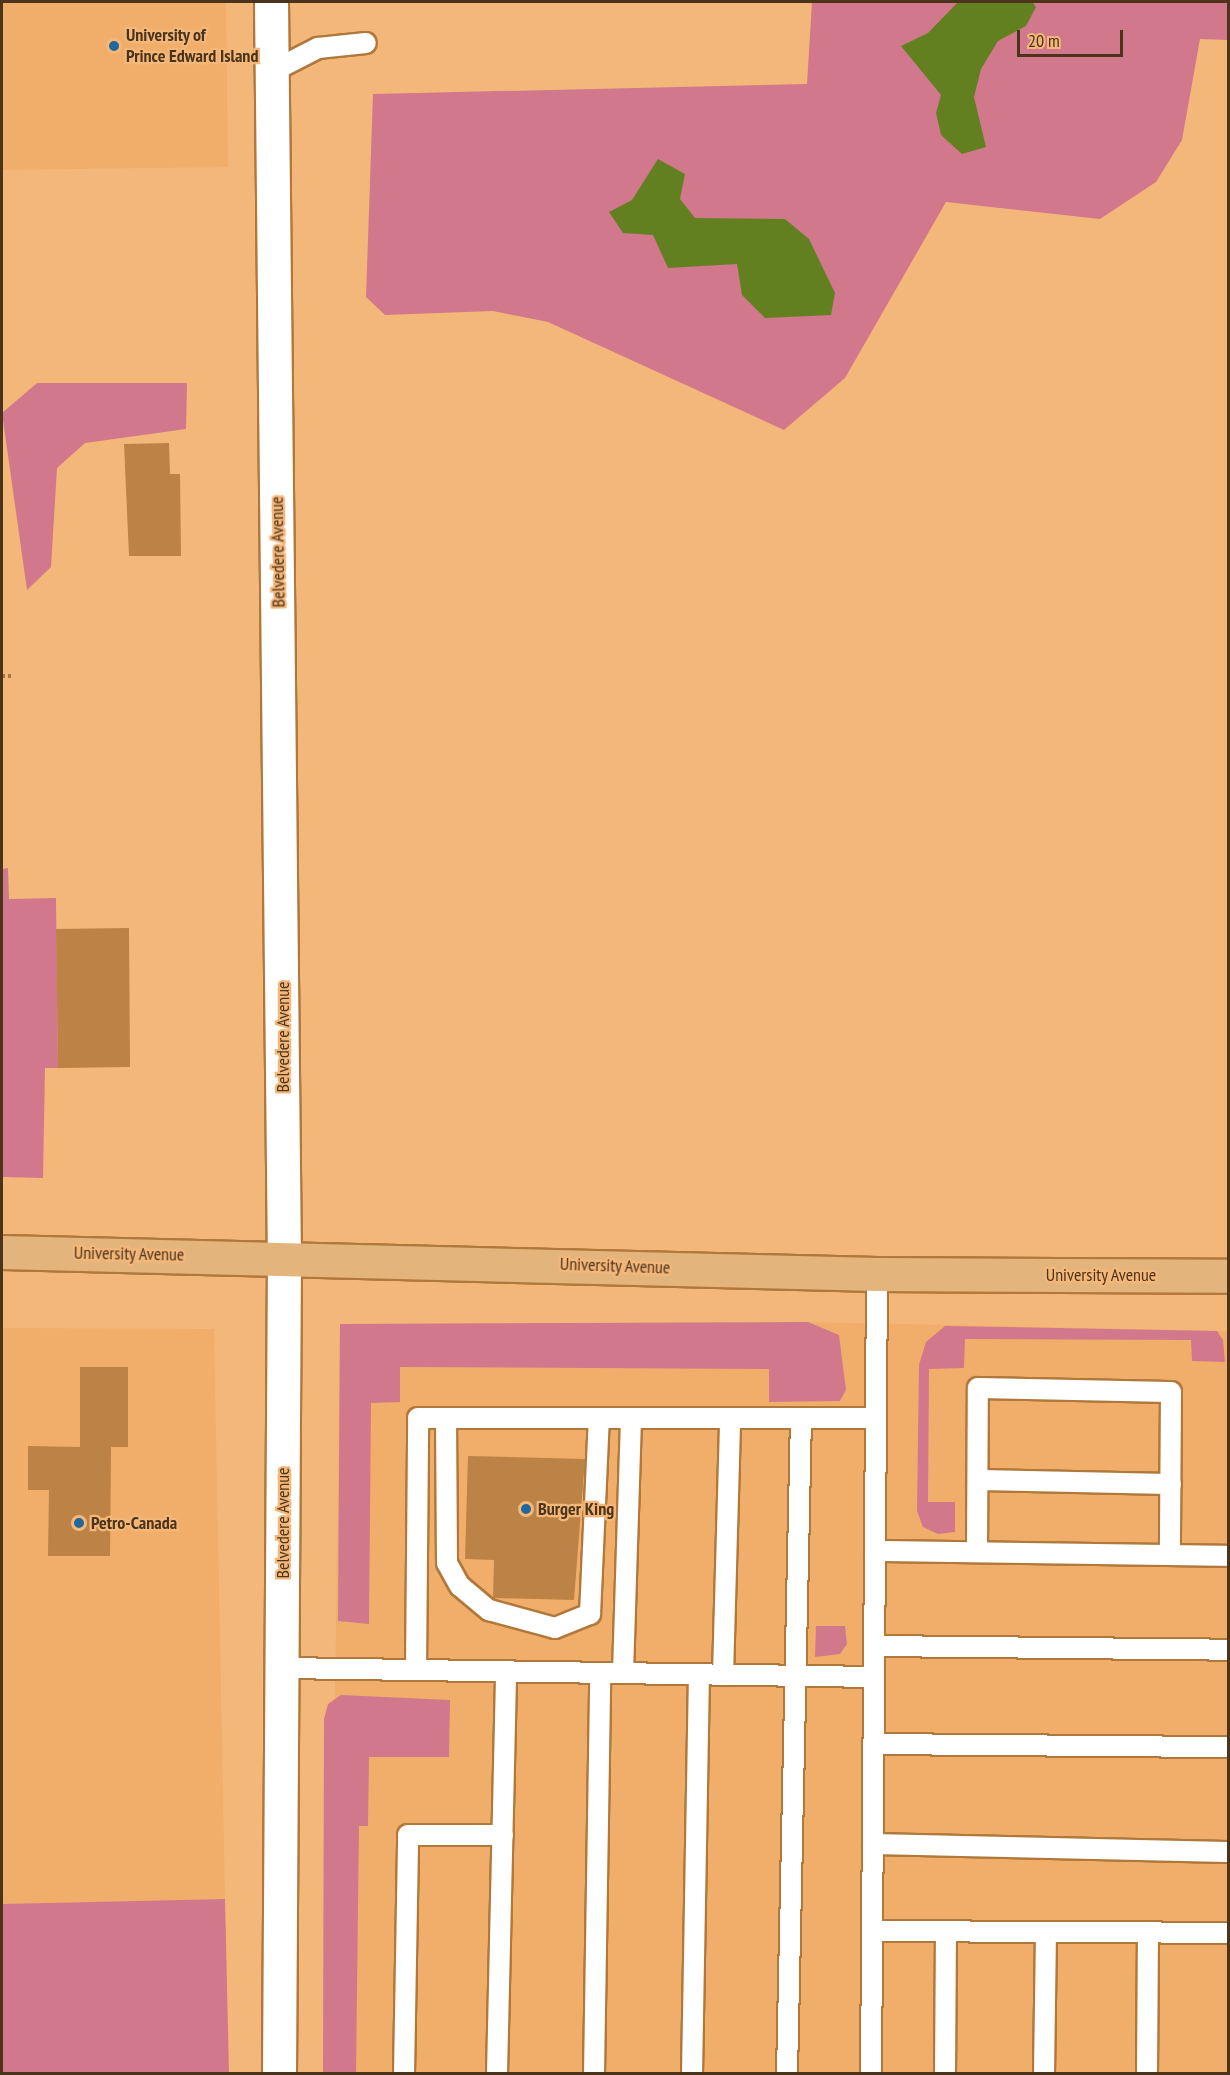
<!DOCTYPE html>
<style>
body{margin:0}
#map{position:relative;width:1230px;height:2075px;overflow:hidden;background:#f4b77a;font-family:"PT Sans Narrow",sans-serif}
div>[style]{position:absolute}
.built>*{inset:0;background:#f0ae6a}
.green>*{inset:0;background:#d1788d}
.water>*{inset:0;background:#638021}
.building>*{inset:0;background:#bc8246}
.path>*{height:4px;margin-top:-2px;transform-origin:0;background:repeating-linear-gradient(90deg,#a67a4e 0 3px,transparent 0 6px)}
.roads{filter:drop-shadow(2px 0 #b1783b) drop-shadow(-2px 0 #b1783b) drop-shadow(0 2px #b1783b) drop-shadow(0 -2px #b1783b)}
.service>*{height:20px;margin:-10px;padding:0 10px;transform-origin:10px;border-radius:10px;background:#fff}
.secondary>*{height:33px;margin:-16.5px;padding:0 16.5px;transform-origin:16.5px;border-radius:16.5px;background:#fff}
.primary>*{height:33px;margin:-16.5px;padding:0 16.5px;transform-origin:16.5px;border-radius:16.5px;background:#e3b57d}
.dots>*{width:16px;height:16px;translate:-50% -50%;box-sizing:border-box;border:3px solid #f4b77a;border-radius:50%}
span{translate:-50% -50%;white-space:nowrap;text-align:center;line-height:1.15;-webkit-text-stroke:4.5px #f4b77a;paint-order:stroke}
.poi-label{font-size:18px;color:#4c341a;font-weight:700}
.left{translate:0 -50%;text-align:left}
.street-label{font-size:18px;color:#4c341a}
.frame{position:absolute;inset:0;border:3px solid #4c341a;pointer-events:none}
.scale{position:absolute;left:1017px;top:30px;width:106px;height:27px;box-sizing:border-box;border:3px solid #4c341a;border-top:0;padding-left:8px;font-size:18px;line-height:21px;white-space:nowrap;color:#4c341a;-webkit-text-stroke:4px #f4b77a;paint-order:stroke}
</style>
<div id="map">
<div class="built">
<i style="clip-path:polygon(2px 2px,226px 2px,228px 167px,2px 170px)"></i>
<i style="clip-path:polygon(808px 1322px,1228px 1331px,1228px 2073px,330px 2074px,340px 1324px)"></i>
<i style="clip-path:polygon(2px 1328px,214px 1329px,225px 1899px,2px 1904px)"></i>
</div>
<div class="green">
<i style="clip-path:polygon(812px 2px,1228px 2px,1228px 40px,1200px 39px,1182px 140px,1156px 182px,1100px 219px,946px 202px,845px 378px,784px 430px,548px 322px,493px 311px,385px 315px,366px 297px,373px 94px,807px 84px)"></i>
<i style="clip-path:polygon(37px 383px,187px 383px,186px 429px,85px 443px,57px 468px,51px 567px,27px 590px,2px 413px)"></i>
<i style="clip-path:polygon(8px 868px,9px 899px,56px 898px,58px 1068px,45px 1068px,43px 1178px,2px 1177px,2px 869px)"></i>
<i style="clip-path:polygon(808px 1322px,839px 1335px,846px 1390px,840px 1401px,769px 1402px,769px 1369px,400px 1367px,400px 1402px,371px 1403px,369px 1624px,338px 1621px,340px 1324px)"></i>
<i style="clip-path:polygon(945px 1326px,1217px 1331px,1223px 1340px,1225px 1362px,1192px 1361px,1191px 1340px,965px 1339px,964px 1368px,929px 1369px,928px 1502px,955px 1502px,955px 1532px,938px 1534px,923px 1527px,917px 1511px,919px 1365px,926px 1342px)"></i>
<i style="clip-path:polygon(816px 1626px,845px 1626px,847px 1644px,840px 1654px,815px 1657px)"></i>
<i style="clip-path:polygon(341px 1695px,450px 1700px,449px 1757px,369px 1757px,368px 1826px,359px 1826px,356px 2073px,323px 2074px,324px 1719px,328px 1704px)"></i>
<i style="clip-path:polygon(225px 1899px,229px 2073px,2px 2073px,2px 1904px)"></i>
</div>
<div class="water">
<i style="clip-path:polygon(958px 2px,1032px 2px,1036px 7px,1026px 26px,998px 41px,981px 69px,974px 97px,986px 147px,962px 154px,941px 135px,936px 113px,941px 95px,901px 46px,928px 33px)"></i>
<i style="clip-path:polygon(658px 159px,685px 174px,680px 199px,695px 218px,785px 219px,809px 239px,835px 293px,831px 315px,765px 318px,742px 295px,737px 264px,668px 268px,653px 235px,623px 233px,609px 212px,632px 200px)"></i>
</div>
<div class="building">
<i style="clip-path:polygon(169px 443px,170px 474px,180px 474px,181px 556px,129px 556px,124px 444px)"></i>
<i style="clip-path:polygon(129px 928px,130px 1067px,58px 1068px,56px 929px)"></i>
<i style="clip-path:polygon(80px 1367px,128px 1367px,128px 1447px,111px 1447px,110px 1556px,48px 1556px,49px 1490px,28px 1490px,28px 1446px,80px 1447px)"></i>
<i style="clip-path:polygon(468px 1456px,585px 1459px,574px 1600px,493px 1598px,494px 1560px,465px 1559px)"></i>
</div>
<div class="path">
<i style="left:2px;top:676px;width:11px"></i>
</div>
<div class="roads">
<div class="service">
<i style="left:273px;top:71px;width:51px;rotate:-27.1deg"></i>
<i style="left:318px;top:48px;width:48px;rotate:-5.9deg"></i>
<i style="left:446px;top:1418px;width:145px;rotate:89.6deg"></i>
<i style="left:447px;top:1563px;width:26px;rotate:61deg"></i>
<i style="left:460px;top:1586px;width:38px;rotate:40deg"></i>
<i style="left:489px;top:1610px;width:68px;rotate:15.3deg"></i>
<i style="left:555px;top:1628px;width:38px;rotate:-22deg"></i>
<i style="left:590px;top:1614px;width:196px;rotate:-87.4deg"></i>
<i style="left:978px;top:1480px;width:193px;rotate:1.2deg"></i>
<i style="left:875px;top:1551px;width:353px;rotate:0.8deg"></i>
<i style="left:977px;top:1552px;width:164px;rotate:-89.7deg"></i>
<i style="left:978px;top:1388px;width:193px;rotate:1.2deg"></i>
<i style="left:1171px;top:1392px;width:163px;rotate:90.4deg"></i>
<i style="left:874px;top:1646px;width:354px;rotate:0.6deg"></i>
<i style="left:283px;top:1668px;width:591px;rotate:0.87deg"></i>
<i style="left:416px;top:1670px;width:252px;rotate:-89.5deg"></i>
<i style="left:418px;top:1418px;width:458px"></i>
<i style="left:623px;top:1673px;width:254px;rotate:-88.2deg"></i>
<i style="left:723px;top:1675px;width:256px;rotate:-88.4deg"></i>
<i style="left:874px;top:1744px;width:354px;rotate:0.5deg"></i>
<i style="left:873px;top:1844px;width:355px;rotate:1.3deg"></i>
<i style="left:872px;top:1931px;width:356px;rotate:0.3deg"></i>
<i style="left:404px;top:2074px;width:239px;rotate:-89deg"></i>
<i style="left:408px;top:1835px;width:95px"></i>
<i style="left:497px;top:2074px;width:403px;rotate:-88.7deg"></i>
<i style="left:594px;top:2074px;width:401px;rotate:-89.1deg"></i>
<i style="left:692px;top:2074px;width:400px;rotate:-89deg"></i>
<i style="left:787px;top:2074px;width:656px;rotate:-88.78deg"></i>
<i style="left:871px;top:2074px;width:800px;rotate:-89.57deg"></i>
<i style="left:945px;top:2074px;width:143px;rotate:-89.6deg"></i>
<i style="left:1044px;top:2074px;width:142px;rotate:-89.2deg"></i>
<i style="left:1147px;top:2074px;width:141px;rotate:-89.6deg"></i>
</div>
<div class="secondary">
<i style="left:271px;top:2px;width:1255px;rotate:89.41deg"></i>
<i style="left:284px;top:1257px;width:817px;rotate:90.35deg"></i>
</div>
<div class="primary">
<i style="left:2px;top:1252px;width:875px;rotate:1.44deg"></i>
<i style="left:877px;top:1274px;width:351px;rotate:0.3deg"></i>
</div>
</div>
<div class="dots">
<i style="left:114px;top:46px;background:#21679c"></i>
<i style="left:526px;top:1509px;background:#21679c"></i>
<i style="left:79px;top:1523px;background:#21679c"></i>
</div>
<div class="poi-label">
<span class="left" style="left:126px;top:46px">University of<br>Prince Edward Island</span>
<span class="left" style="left:538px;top:1509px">Burger King</span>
<span class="left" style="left:91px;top:1523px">Petro-Canada</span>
</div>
<div class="street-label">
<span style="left:278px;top:552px;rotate:-91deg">Belvedere Avenue</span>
<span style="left:283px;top:1037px;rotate:-90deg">Belvedere Avenue</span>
<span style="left:129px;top:1254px;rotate:1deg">University Avenue</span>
<span style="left:615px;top:1266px;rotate:2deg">University Avenue</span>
<span style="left:1101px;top:1275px">University Avenue</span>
<span style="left:283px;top:1523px;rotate:-90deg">Belvedere Avenue</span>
</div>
<div class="frame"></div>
<div class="scale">20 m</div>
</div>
